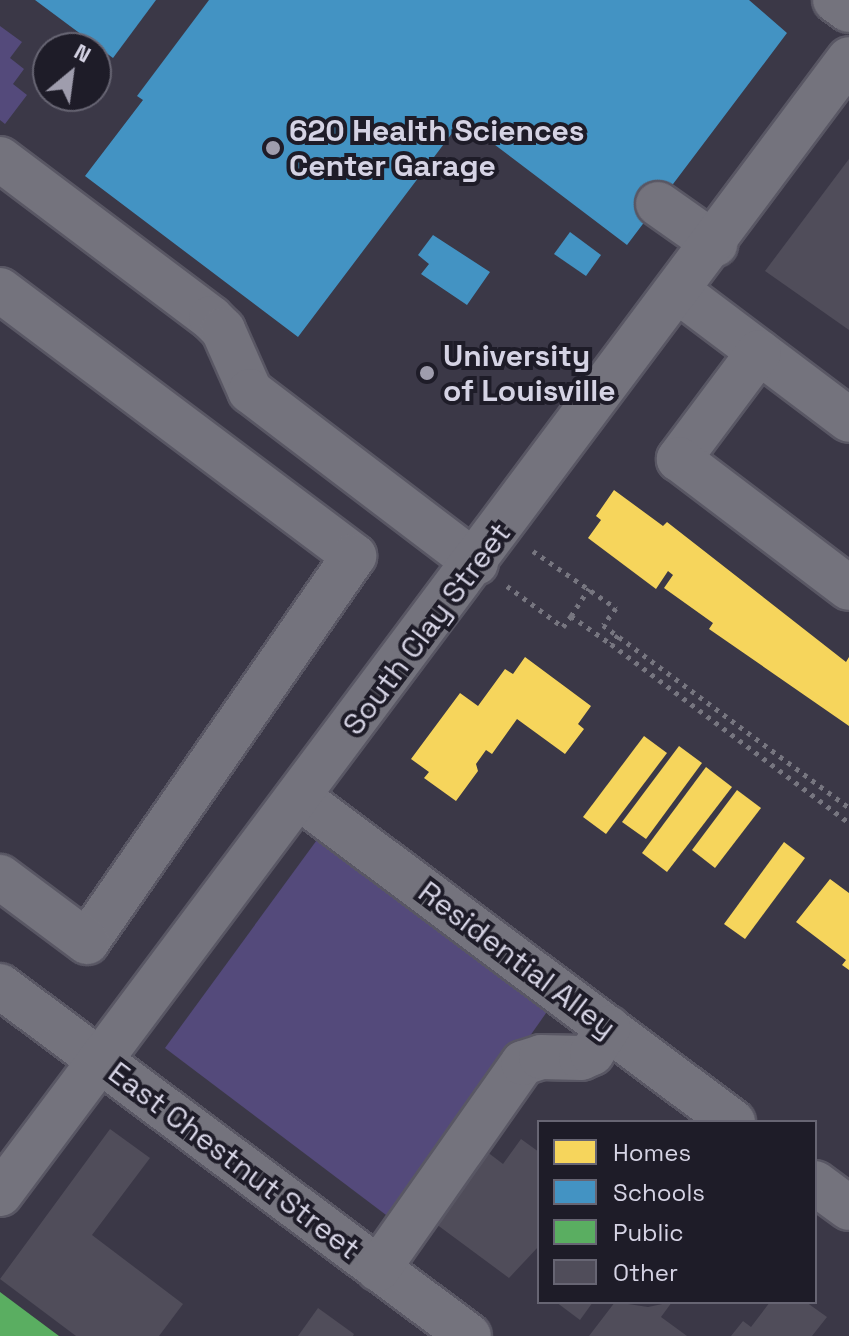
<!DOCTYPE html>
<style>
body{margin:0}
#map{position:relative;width:849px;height:1336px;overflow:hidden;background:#3b3847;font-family:"Space Grotesk",sans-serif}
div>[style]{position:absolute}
.green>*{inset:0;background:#544a7b}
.homes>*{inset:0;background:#f6d55c}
.schools>*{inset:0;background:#4393c3}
.public>*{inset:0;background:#5aae61}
.building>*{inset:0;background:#504d5a}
.path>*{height:5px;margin-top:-2.5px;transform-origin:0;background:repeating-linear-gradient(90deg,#777680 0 4px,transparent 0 10px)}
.roads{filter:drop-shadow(2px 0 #595764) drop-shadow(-2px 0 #595764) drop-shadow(0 2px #595764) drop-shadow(0 -2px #595764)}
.minor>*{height:44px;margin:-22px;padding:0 22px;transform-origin:22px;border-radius:22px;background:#74737d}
.dots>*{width:22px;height:22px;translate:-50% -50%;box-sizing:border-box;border:4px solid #1e1c28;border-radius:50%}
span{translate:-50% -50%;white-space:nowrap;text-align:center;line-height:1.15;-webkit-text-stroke:8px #1e1c28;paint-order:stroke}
.poi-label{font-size:30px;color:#d5d3e4;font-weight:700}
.left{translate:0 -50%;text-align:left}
.street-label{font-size:30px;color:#d5d3e4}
.legend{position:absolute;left:537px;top:1120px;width:280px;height:184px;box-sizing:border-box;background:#1e1c28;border:2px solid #676573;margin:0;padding:10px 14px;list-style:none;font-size:24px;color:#d5d3e4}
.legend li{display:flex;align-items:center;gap:16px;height:40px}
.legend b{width:40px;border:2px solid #676573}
.north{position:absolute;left:32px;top:32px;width:80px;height:80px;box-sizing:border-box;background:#1e1c28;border:2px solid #676573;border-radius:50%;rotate:29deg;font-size:22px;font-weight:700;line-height:32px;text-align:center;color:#d5d3e4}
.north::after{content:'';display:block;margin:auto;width:28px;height:36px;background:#9f9dad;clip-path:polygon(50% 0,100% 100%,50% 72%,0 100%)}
</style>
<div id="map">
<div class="green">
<i style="clip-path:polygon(0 26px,22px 42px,10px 58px,24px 69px,13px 84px,27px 95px,5px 124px,0 120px)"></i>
<i style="clip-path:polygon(322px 833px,551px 1006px,398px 1224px,165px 1048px)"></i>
</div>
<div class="homes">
<i style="clip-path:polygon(614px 490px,663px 526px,667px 522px,846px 662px,849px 657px,849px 726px,709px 629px,713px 623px,664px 588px,673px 575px,668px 571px,656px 589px,588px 538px,601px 520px,596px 516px)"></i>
<i style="clip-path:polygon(525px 657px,591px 706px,578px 724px,584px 729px,565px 754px,517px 719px,492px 754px,486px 750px,476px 764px,478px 771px,456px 801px,424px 778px,429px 772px,411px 759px,460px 693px,478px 706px,505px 669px,513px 674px)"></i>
<i style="clip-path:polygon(644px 736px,667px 753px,606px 834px,583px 817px)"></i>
<i style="clip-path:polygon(679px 746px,702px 763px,646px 839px,622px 822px)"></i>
<i style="clip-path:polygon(706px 767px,732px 787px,667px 872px,642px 853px)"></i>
<i style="clip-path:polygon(737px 790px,761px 808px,715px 868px,692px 850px)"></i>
<i style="clip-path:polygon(784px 842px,805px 858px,745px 939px,724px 924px)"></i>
<i style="clip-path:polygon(830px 879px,849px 893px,849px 970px,842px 965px,846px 960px,796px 922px)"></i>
</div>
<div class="schools">
<i style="clip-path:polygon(35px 0,156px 0,113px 58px)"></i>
<i style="clip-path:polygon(209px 0,749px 0,787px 33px,627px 245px,462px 120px,298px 337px,85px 176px,143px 100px,137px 96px)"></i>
<i style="clip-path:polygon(570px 232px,601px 255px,586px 276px,554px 254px)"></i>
<i style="clip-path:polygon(433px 235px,490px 272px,467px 305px,421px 274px,429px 264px,418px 255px)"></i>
</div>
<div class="public">
<i style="clip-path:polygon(0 1292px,59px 1336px,0 1336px)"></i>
</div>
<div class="building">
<i style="clip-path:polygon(849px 159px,849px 330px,765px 271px)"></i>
<i style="clip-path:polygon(110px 1129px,150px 1158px,92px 1235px,183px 1304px,159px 1336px,76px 1336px,0 1279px)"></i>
<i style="clip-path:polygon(521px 1139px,539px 1152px,539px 1246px,509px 1278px,432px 1221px,482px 1148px,503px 1164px)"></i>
<i style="clip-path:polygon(556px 1302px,593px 1302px,580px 1320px)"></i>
<i style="clip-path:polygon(615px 1302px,648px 1307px,672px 1302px,661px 1317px,687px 1336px,589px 1336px)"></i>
<i style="clip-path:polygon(770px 1302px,806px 1302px,827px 1317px,812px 1336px,731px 1336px,743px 1321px,751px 1327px)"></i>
<i style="clip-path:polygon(318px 1308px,354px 1334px,353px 1336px,298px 1336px)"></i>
</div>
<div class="path">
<i style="left:533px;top:551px;width:101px;rotate:34.5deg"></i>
<i style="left:616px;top:608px;width:21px;rotate:127deg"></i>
<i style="left:603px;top:625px;width:307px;rotate:36.6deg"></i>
<i style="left:507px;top:586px;width:69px;rotate:36.2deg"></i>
<i style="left:563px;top:627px;width:14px;rotate:-54deg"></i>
<i style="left:571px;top:616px;width:49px;rotate:35deg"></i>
<i style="left:571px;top:616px;width:33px;rotate:-57deg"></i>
<i style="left:618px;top:635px;width:11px;rotate:128deg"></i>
<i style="left:611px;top:644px;width:298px;rotate:36.9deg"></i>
</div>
<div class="roads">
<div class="minor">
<i style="left:835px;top:0;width:17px;rotate:36deg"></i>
<i style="left:0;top:159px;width:264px;rotate:37deg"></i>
<i style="left:211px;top:318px;width:17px;rotate:45deg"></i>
<i style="left:223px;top:330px;width:67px;rotate:66.1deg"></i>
<i style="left:250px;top:391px;width:284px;rotate:37.3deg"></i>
<i style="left:658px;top:204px;width:70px;rotate:35.1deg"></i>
<i style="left:0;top:290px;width:443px;rotate:36.9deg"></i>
<i style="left:354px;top:556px;width:469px;rotate:124.7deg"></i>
<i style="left:87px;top:942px;width:109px;rotate:-143.2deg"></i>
<i style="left:678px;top:291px;width:214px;rotate:37deg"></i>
<i style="left:759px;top:352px;width:134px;rotate:126.8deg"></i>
<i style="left:679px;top:459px;width:213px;rotate:37.2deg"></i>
<i style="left:300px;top:798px;width:541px;rotate:36.81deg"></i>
<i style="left:0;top:986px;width:585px;rotate:36.73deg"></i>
<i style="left:815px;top:1183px;width:42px;rotate:36.3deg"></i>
<i style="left:0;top:1194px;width:1417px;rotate:-53.2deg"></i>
<i style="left:378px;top:1269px;width:252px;rotate:-54.9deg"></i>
<i style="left:523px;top:1063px;width:19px;rotate:-18deg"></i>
<i style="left:541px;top:1057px;width:40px;rotate:1.4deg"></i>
<i style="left:581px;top:1058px;width:12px;rotate:-24deg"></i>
<i style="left:592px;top:1053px;width:30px;rotate:-57deg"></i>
</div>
</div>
<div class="dots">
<i style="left:273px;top:148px;background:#9f9dad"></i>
<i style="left:427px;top:373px;background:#9f9dad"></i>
</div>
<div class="poi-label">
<span class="left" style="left:289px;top:148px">620 Health Sciences<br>Center Garage</span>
<span class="left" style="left:443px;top:373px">University<br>of Louisville</span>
</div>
<div class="street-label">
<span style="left:427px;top:629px;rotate:-53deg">South Clay Street</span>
<span style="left:517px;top:960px;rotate:37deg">Residential Alley</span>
<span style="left:234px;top:1161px;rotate:37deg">East Chestnut Street</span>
</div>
<ul class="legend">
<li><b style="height:22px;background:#f6d55c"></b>Homes</li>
<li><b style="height:22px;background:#4393c3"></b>Schools</li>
<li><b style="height:22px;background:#5aae61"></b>Public</li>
<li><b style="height:22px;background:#504d5a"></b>Other</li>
</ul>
<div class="north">N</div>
</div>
